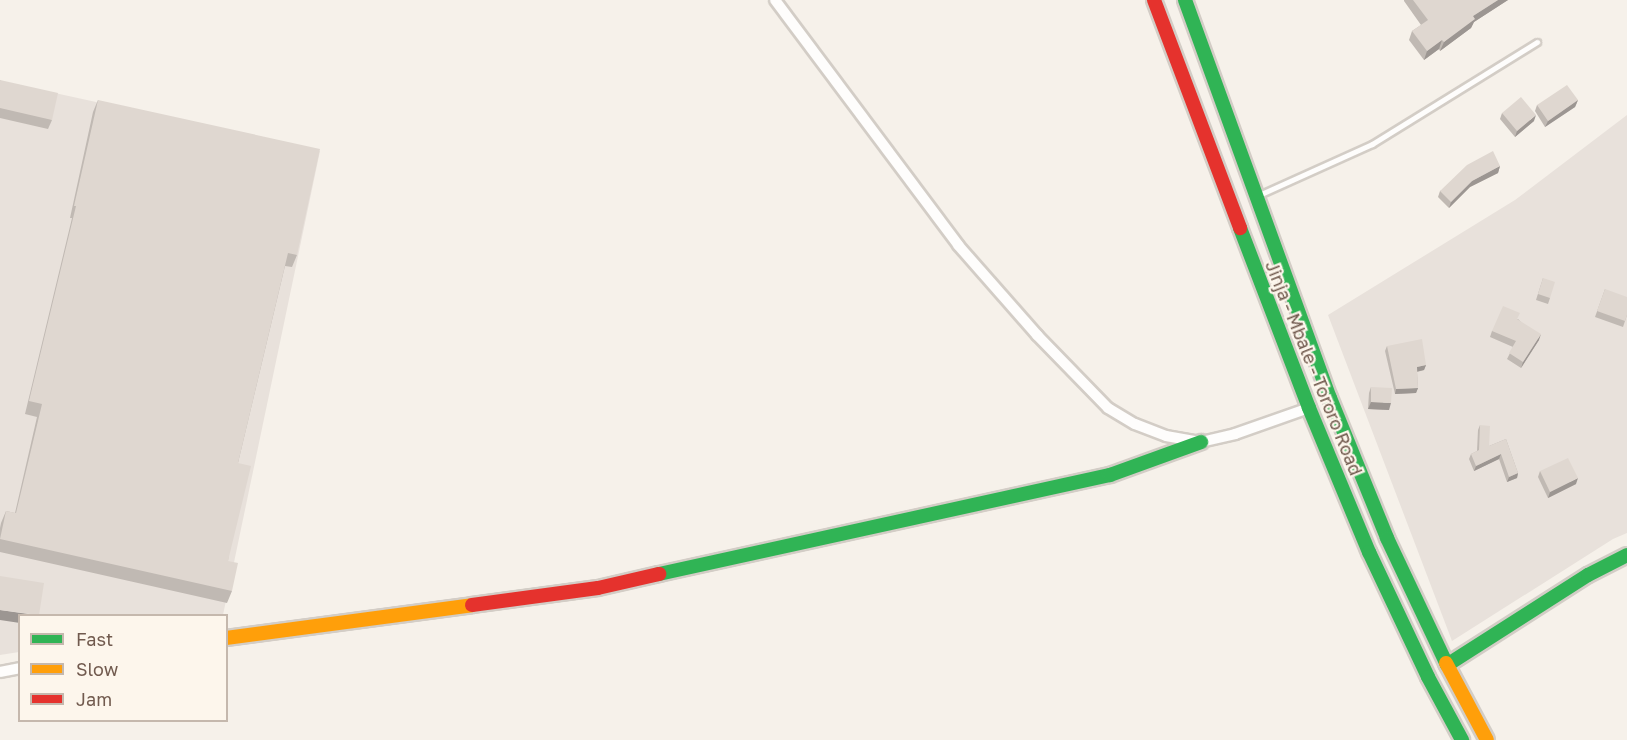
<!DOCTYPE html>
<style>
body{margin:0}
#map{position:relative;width:1627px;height:740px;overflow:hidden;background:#f6f1ea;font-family:"Golos Text",sans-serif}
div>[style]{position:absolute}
.industrial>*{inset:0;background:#e8e1db}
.roads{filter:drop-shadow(2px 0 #d3cdc6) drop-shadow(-2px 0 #d3cdc6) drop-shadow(0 2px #d3cdc6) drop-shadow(0 -2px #d3cdc6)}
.lane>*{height:5px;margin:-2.5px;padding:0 2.5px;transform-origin:2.5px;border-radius:2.5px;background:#fefdfc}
.street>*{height:10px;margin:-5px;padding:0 5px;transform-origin:5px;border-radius:5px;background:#fefdfc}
.fast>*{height:14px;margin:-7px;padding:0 7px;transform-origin:7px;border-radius:7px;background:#30b455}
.slow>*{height:14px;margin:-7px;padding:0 7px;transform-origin:7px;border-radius:7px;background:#ff9f0a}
.jam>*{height:14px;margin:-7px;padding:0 7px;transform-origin:7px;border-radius:7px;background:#e5322d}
.wall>*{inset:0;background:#c0b9b3}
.shaded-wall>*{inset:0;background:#9c9692}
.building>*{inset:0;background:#dfd7d0}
span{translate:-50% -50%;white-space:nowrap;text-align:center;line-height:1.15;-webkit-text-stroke:4.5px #fdf6ec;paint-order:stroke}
.street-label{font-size:18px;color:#715a4e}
.legend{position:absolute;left:18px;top:614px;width:210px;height:108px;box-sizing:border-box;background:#fdf6ec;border:2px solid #c5b8ad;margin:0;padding:8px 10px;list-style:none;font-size:18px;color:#715a4e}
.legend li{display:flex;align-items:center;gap:12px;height:30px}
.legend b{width:30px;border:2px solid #c5b8ad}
</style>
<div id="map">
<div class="industrial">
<i style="clip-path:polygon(0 81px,320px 151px,223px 615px,20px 616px,19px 652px,0 655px)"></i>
<i style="clip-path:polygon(1627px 115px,1627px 533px,1613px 539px,1452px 641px,1328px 315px,1515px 200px)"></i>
</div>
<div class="roads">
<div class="lane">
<i style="left:1259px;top:195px;width:124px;rotate:-24.3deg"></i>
<i style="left:1372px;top:144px;width:194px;rotate:-31.7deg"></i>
</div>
<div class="street">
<i style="left:775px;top:0;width:306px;rotate:53.2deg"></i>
<i style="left:958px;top:245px;width:120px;rotate:48.7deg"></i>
<i style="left:1037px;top:335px;width:102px;rotate:45.8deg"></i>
<i style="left:1108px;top:408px;width:31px;rotate:31deg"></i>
<i style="left:1135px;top:424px;width:33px;rotate:21deg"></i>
<i style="left:1166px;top:436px;width:36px;rotate:10deg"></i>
<i style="left:1201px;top:442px;width:35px;rotate:-13deg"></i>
<i style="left:1235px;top:434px;width:78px;rotate:-19.4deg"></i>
<i style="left:0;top:672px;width:20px;rotate:-11deg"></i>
</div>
<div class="fast">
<i style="left:1185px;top:0;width:424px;rotate:70deg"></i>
<i style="left:1330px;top:398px;width:151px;rotate:67.8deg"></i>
<i style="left:1387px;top:538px;width:138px;rotate:64.7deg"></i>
<i style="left:1240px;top:228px;width:193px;rotate:69deg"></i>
<i style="left:1309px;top:408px;width:156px;rotate:67.4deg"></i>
<i style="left:1369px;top:552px;width:138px;rotate:64.7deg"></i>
<i style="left:1428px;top:677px;width:72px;rotate:61.6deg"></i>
<i style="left:659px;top:574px;width:462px;rotate:-12.4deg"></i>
<i style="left:1110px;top:475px;width:97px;rotate:-19.9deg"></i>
<i style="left:1447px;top:665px;width:167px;rotate:-32.6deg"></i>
<i style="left:1588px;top:575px;width:44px;rotate:-27.1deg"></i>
</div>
<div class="slow">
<i style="left:226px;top:638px;width:248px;rotate:-7.6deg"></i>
<i style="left:1446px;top:663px;width:87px;rotate:62deg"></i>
</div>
<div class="jam">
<i style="left:1154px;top:0;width:244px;rotate:69.3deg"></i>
<i style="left:472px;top:605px;width:127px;rotate:-7.7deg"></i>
<i style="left:598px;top:588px;width:63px;rotate:-12.9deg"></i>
</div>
</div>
<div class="wall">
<i style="clip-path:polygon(1404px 0,1508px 0,1474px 22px,1471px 28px,1440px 51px,1439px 49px,1424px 60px,1409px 40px,1412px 31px,1421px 25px,1404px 1px)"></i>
<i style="clip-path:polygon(0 80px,52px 120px,48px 129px,0 118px)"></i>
<i style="clip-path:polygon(98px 100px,297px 255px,292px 267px,285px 266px,238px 463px,228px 561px,232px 591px,227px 603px,0 552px,0 528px,1px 523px,6px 511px,15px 513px,37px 417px,25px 414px,72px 218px,70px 218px,93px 112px)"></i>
<i style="clip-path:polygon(1578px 100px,1575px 107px,1545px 127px,1535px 111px,1537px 105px)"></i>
<i style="clip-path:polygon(1502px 113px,1534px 121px,1515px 137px,1500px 119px)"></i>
<i style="clip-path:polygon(1500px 166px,1498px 173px,1470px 187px,1449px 208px,1438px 197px,1440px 191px)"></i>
<i style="clip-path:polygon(1543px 278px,1550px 298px,1548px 304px,1536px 300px)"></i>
<i style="clip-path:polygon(1605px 289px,1627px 315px,1623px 327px,1595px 317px)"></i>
<i style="clip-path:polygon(1518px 319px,1539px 340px,1521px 368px,1507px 359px,1513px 347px,1490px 337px,1492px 331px)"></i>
<i style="clip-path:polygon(1387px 346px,1426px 365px,1424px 370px,1417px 372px,1418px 388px,1416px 393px,1395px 394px,1385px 351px)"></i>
<i style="clip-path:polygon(1371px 387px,1389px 410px,1368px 409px,1369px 393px)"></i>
<i style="clip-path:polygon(1480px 425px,1489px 446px,1506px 439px,1518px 473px,1517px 478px,1507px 482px,1499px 459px,1474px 471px,1469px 459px,1471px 454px,1477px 451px,1478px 430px)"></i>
<i style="clip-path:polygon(1540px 471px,1576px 484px,1548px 498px,1538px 477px)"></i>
</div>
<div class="shaded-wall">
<i style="clip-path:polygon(1498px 0,1508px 0,1474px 22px,1471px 28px,1440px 51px,1444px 42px,1473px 16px)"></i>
<i style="clip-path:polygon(1442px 40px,1439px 49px,1424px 60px,1427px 51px)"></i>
<i style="clip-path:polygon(1578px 100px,1575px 107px,1545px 127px,1548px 121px)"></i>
<i style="clip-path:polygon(1536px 115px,1534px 121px,1515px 137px,1517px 131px)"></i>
<i style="clip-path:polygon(1500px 166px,1498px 173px,1470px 187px,1449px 208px,1451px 202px,1472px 181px)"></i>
<i style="clip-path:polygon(1541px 334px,1539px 340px,1521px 368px,1523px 362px)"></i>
<i style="clip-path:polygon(1426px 365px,1424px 370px,1415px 372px,1417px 367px)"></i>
<i style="clip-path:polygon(1418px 388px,1416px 393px,1395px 394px,1396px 389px)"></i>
<i style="clip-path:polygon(1371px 402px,1391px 403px,1389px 410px,1368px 409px)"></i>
<i style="clip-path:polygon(1501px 454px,1499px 459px,1474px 471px,1476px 466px)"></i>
<i style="clip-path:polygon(1518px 473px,1517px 478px,1507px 482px,1509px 477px)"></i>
<i style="clip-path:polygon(1578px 478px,1576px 484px,1548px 498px,1550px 492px)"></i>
<i style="clip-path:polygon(0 610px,35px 615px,20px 615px,20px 623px,0 620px)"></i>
</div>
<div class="building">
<i style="clip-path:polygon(1413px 0,1498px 0,1473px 16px,1475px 19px,1444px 42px,1442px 40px,1427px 51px,1412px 31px,1428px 20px)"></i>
<i style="clip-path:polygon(0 80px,58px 93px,52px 120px,0 108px)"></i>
<i style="clip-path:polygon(1567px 85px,1578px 100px,1548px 121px,1537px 105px)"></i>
<i style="clip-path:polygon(1521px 97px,1536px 115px,1517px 131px,1502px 113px)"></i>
<i style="clip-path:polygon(98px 100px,320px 149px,297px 255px,288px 253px,238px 463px,251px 466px,228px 561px,238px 563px,232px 591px,0 539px,6px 511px,16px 513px,42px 404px,29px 401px,76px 206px,74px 206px)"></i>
<i style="clip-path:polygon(1493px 151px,1500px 166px,1472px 181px,1451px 202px,1440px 191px,1467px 165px)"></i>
<i style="clip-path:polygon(1543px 278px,1555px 282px,1550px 298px,1538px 294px)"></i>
<i style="clip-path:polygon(1605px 289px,1627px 297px,1627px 315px,1625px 321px,1597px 311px)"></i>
<i style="clip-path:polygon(1503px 306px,1520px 313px,1517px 319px,1541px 334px,1523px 362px,1509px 353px,1516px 341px,1492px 331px)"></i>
<i style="clip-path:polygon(1422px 339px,1426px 365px,1417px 367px,1418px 388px,1396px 389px,1387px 346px)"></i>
<i style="clip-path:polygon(1371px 387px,1392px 388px,1391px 403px,1371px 402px)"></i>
<i style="clip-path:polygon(1480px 425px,1490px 426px,1489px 446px,1506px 439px,1518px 473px,1509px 477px,1501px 454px,1476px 466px,1471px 454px,1479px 450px)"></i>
<i style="clip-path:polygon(1568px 458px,1578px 478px,1550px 492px,1540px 471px)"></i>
<i style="clip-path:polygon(0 576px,44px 583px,39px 615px,0 610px)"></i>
</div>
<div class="street-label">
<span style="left:1314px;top:368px;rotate:68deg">Jinja - Mbale - Tororo Road</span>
</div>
<ul class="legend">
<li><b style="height:8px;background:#30b455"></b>Fast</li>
<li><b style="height:8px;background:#ff9f0a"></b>Slow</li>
<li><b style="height:8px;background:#e5322d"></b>Jam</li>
</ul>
</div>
